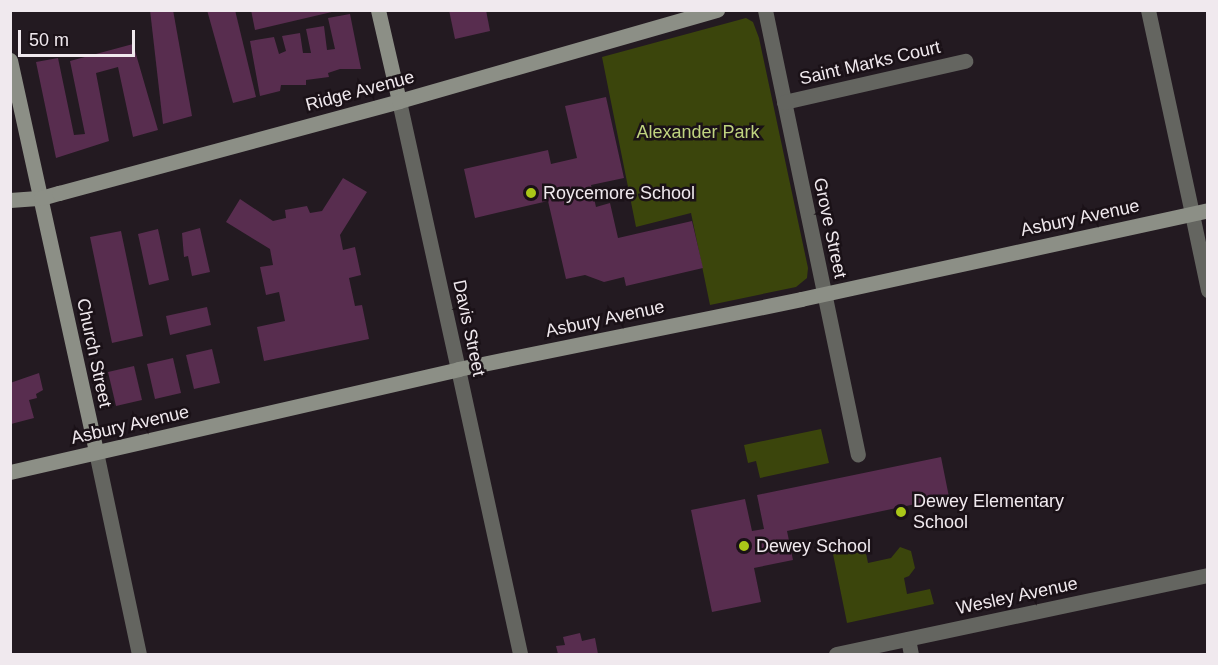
<!DOCTYPE html>
<style>
body{margin:0}
#map{position:relative;width:1218px;height:665px;overflow:hidden;background:#231a21;font-family:Helvetica,sans-serif}
div>[style]{position:absolute}
.green>*{inset:0;background:#3b450c}
.building>*{inset:0;background:#582d4f}
.minor>*{height:15px;margin:-7.5px;padding:0 7.5px;transform-origin:7.5px;border-radius:7.5px;background:#646560}
.tertiary>*{height:15px;margin:-7.5px;padding:0 7.5px;transform-origin:7.5px;border-radius:7.5px;background:#646560}
.secondary>*{height:15px;margin:-7.5px;padding:0 7.5px;transform-origin:7.5px;border-radius:7.5px;background:#8c8f86}
.dots>*{width:16px;height:16px;translate:-50% -50%;box-sizing:border-box;border:3px solid #1a1117;border-radius:50%}
span{translate:-50% -50%;white-space:nowrap;text-align:center;line-height:1.15;-webkit-text-stroke:5px #1a1117;paint-order:stroke}
.street-label{font-size:18px;color:#f0e9ee}
.park-label{font-size:18px;color:#bfd37f}
.poi-label{font-size:18px;color:#f0e9ee}
.left{translate:0 -50%;text-align:left}
.frame{position:absolute;inset:0;border:12px solid #f0e9ee;pointer-events:none}
.scale{position:absolute;left:18px;top:30px;width:117px;height:27px;box-sizing:border-box;border:3px solid #f0e9ee;border-top:0;padding-left:8px;font-size:18px;line-height:21px;white-space:nowrap;color:#f0e9ee;-webkit-text-stroke:4px #1a1117;paint-order:stroke}
</style>
<div id="map">
<div class="green">
<i style="clip-path:polygon(746px 18px,753px 22px,759px 38px,808px 268px,807px 278px,796px 287px,710px 305px,691px 213px,636px 227px,602px 57px)"></i>
<i style="clip-path:polygon(821px 429px,829px 463px,760px 478px,756px 461px,748px 463px,744px 445px)"></i>
<i style="clip-path:polygon(900px 547px,911px 551px,915px 568px,909px 576px,904px 578px,907px 594px,930px 589px,934px 604px,847px 623px,833px 554px,865px 548px,868px 563px,891px 558px)"></i>
</div>
<div class="building">
<i style="clip-path:polygon(150px 10px,173px 10px,192px 116px,163px 124px)"></i>
<i style="clip-path:polygon(207px 10px,235px 10px,256px 97px,233px 103px)"></i>
<i style="clip-path:polygon(251px 10px,336px 10px,336px 11px,255px 30px)"></i>
<i style="clip-path:polygon(449px 10px,486px 10px,490px 31px,455px 39px)"></i>
<i style="clip-path:polygon(350px 14px,361px 69px,340px 69px,328px 73px,329px 77px,306px 80px,306px 85px,281px 85px,280px 91px,260px 96px,250px 41px,274px 37px,279px 54px,286px 51px,282px 36px,300px 33px,303px 53px,311px 53px,306px 29px,324px 26px,327px 50px,335px 49px,328px 18px)"></i>
<i style="clip-path:polygon(133px 44px,158px 130px,133px 137px,118px 67px,96px 73px,109px 141px,56px 158px,36px 62px,58px 58px,74px 135px,85px 134px,70px 61px)"></i>
<i style="clip-path:polygon(606px 97px,624px 178px,591px 185px,596px 207px,610px 203px,618px 238px,692px 221px,703px 268px,626px 286px,624px 277px,604px 282px,585px 275px,566px 279px,548px 201px,475px 218px,464px 169px,548px 150px,551px 164px,577px 158px,565px 106px)"></i>
<i style="clip-path:polygon(343px 178px,367px 192px,340px 235px,343px 250px,355px 247px,361px 275px,349px 278px,355px 306px,362px 305px,369px 339px,264px 361px,257px 327px,285px 321px,279px 292px,266px 295px,260px 267px,273px 265px,270px 249px,226px 222px,240px 199px,273px 221px,286px 218px,285px 210px,307px 206px,310px 213px,322px 211px)"></i>
<i style="clip-path:polygon(200px 228px,210px 272px,192px 276px,188px 256px,184px 257px,182px 233px)"></i>
<i style="clip-path:polygon(158px 229px,169px 280px,149px 285px,138px 234px)"></i>
<i style="clip-path:polygon(121px 231px,143px 336px,112px 343px,90px 237px)"></i>
<i style="clip-path:polygon(207px 307px,211px 325px,170px 335px,166px 316px)"></i>
<i style="clip-path:polygon(212px 349px,220px 383px,194px 389px,186px 355px)"></i>
<i style="clip-path:polygon(173px 358px,181px 393px,155px 399px,147px 364px)"></i>
<i style="clip-path:polygon(134px 366px,142px 400px,116px 406px,108px 372px)"></i>
<i style="clip-path:polygon(39px 373px,43px 390px,36px 394px,37px 398px,29px 400px,34px 418px,11px 424px,10px 383px)"></i>
<i style="clip-path:polygon(941px 457px,949px 497px,787px 531px,793px 560px,754px 568px,761px 602px,712px 612px,691px 510px,745px 499px,752px 531px,764px 529px,757px 495px)"></i>
<i style="clip-path:polygon(580px 633px,582px 641px,595px 638px,598px 654px,558px 654px,556px 646px,565px 645px,563px 637px)"></i>
</div>
<div class="minor">
<i style="left:765px;top:10px;width:454px;rotate:78.2deg"></i>
<i style="left:784px;top:102px;width:186px;rotate:-12.8deg"></i>
<i style="left:1192px;top:214px;width:78px;rotate:78.1deg"></i>
<i style="left:458px;top:369px;width:292px;rotate:77.7deg"></i>
<i style="left:908px;top:639px;width:15px;rotate:79deg"></i>
<i style="left:836px;top:654px;width:380px;rotate:-12deg"></i>
</div>
<div class="tertiary">
<i style="left:1148px;top:10px;width:209px;rotate:77.8deg"></i>
<i style="left:399px;top:101px;width:274px;rotate:77.6deg"></i>
<i style="left:96px;top:452px;width:207px;rotate:78deg"></i>
</div>
<div class="secondary">
<i style="left:378px;top:10px;width:93px;rotate:77deg"></i>
<i style="left:10px;top:60px;width:401px;rotate:77.6deg"></i>
<i style="left:10px;top:200px;width:31px;rotate:-4deg"></i>
<i style="left:41px;top:198px;width:19px;rotate:-16deg"></i>
<i style="left:59px;top:193px;width:352px;rotate:-15.1deg"></i>
<i style="left:399px;top:101px;width:331px;rotate:-16deg"></i>
<i style="left:10px;top:472px;width:460px;rotate:-12.9deg"></i>
<i style="left:458px;top:369px;width:350px;rotate:-11.5deg"></i>
<i style="left:801px;top:299px;width:417px;rotate:-12.3deg"></i>
</div>
<div class="dots">
<i style="left:531px;top:193px;background:#aac718"></i>
<i style="left:901px;top:512px;background:#aac718"></i>
<i style="left:744px;top:546px;background:#aac718"></i>
</div>
<div class="street-label">
<span style="left:870px;top:63px;rotate:-13deg">Saint Marks Court</span>
<span style="left:360px;top:91px;rotate:-15deg">Ridge Avenue</span>
<span style="left:1080px;top:218px;rotate:-12deg">Asbury Avenue</span>
<span style="left:830px;top:228px;rotate:78deg">Grove Street</span>
<span style="left:605px;top:319px;rotate:-12deg">Asbury Avenue</span>
<span style="left:469px;top:328px;rotate:78deg">Davis Street</span>
<span style="left:94px;top:353px;rotate:78deg">Church Street</span>
<span style="left:130px;top:425px;rotate:-13deg">Asbury Avenue</span>
<span style="left:1017px;top:596px;rotate:-12deg">Wesley Avenue</span>
</div>
<div class="park-label">
<span style="left:698px;top:132px">Alexander Park</span>
</div>
<div class="poi-label">
<span class="left" style="left:543px;top:193px">Roycemore School</span>
<span class="left" style="left:913px;top:512px">Dewey Elementary<br>School</span>
<span class="left" style="left:756px;top:546px">Dewey School</span>
</div>
<div class="frame"></div>
<div class="scale">50 m</div>
</div>
